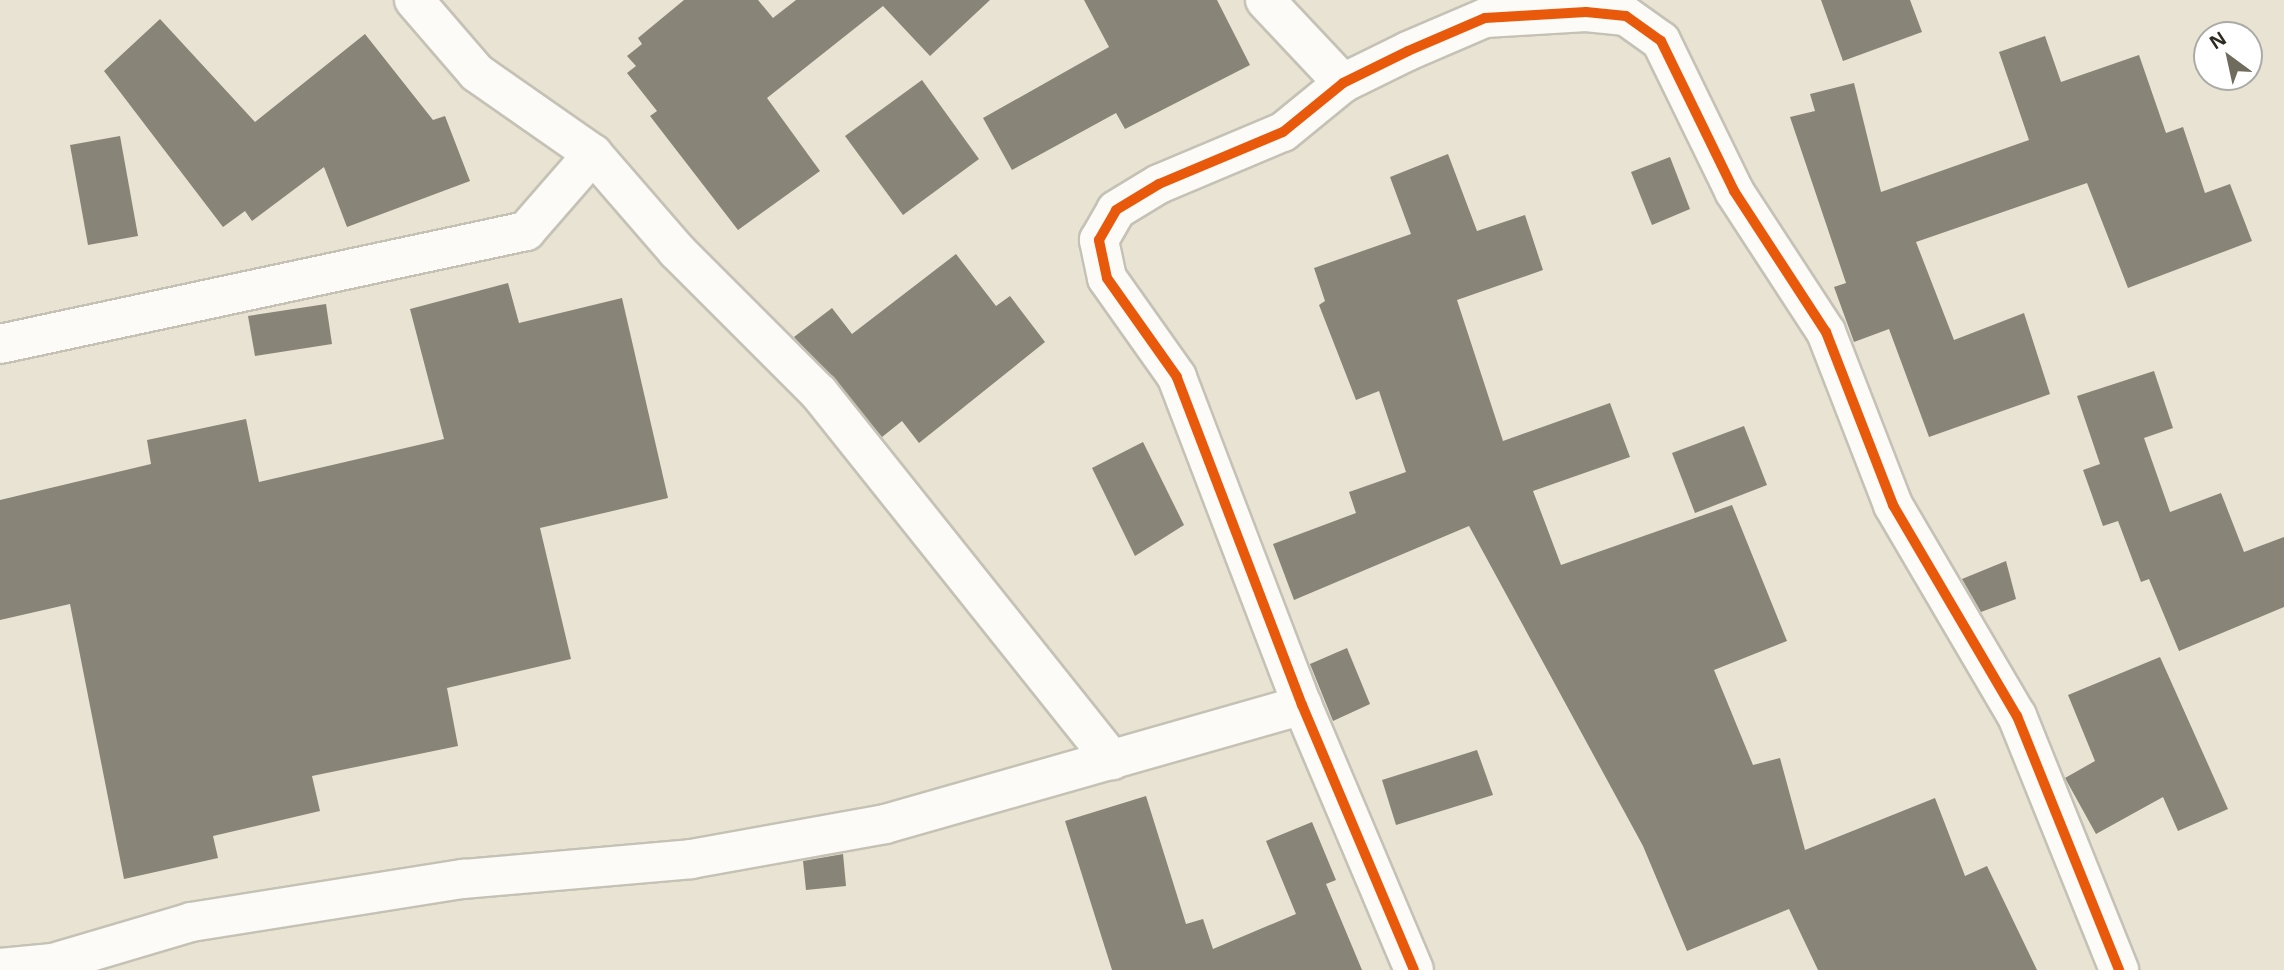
<!DOCTYPE html>
<style>
body{margin:0}
#map{position:relative;width:2284px;height:970px;overflow:hidden;background:#e8e3d2;font-family:"Noto Sans",sans-serif}
div>[style]{position:absolute}
.building>*{inset:0;background:#888477}
.roads{filter:drop-shadow(2px 0 #c5c2b5) drop-shadow(-2px 0 #c5c2b5) drop-shadow(0 2px #c5c2b5) drop-shadow(0 -2px #c5c2b5)}
.minor>*{height:38px;margin:-19px;padding:0 19px;transform-origin:19px;border-radius:19px;background:#fcfbf8}
.cycleway>*{height:10px;margin:-5px;padding:0 5px;transform-origin:5px;border-radius:5px;background:#e8590c}
span{translate:-50% -50%;white-space:nowrap;text-align:center;line-height:1.15;-webkit-text-stroke:7px #fff;paint-order:stroke}
.north{position:absolute;left:2193px;top:21px;width:70px;height:70px;box-sizing:border-box;background:#fff;border:2px solid #ababa6;border-radius:50%;rotate:327deg;font-size:19px;font-weight:700;line-height:28px;text-align:center;color:#2e2c20}
.north::after{content:'';display:block;margin:auto;width:24px;height:32px;background:#6f6c5e;clip-path:polygon(50% 0,100% 100%,50% 72%,0 100%)}
</style>
<div id="map">
<div class="building">
<i style="clip-path:polygon(684px 0,758px 0,773px 18px,796px 0,990px 0,930px 56px,883px 6px,767px 98px,820px 171px,738px 230px,650px 116px,657px 111px,627px 73px,636px 66px,627px 56px,642px 44px,638px 38px)"></i>
<i style="clip-path:polygon(1084px 0,1217px 0,1250px 65px,1125px 129px,1116px 113px,1012px 170px,983px 118px,1109px 47px)"></i>
<i style="clip-path:polygon(1821px 0,1910px 0,1922px 32px,1843px 61px)"></i>
<i style="clip-path:polygon(160px 19px,255px 122px,365px 34px,433px 120px,445px 116px,470px 181px,347px 227px,324px 167px,252px 221px,245px 211px,223px 227px,104px 71px)"></i>
<i style="clip-path:polygon(2045px 36px,2061px 82px,2139px 55px,2166px 133px,2183px 127px,2205px 193px,2230px 184px,2252px 241px,2128px 288px,2087px 183px,1916px 242px,1954px 340px,2024px 313px,2050px 394px,1929px 437px,1889px 329px,1854px 342px,1834px 287px,1846px 283px,1790px 117px,1815px 111px,1810px 94px,1854px 83px,1881px 192px,2029px 140px,1999px 52px)"></i>
<i style="clip-path:polygon(922px 80px,979px 159px,903px 215px,845px 136px)"></i>
<i style="clip-path:polygon(120px 136px,138px 236px,88px 245px,70px 145px)"></i>
<i style="clip-path:polygon(1448px 154px,1477px 231px,1525px 215px,1543px 270px,1457px 300px,1503px 441px,1610px 403px,1630px 457px,1533px 491px,1561px 565px,1732px 505px,1787px 641px,1714px 670px,1753px 765px,1780px 758px,1805px 850px,1935px 798px,1965px 876px,1987px 866px,2037px 970px,1818px 970px,1789px 909px,1687px 951px,1643px 846px,1469px 526px,1294px 600px,1273px 544px,1356px 513px,1349px 492px,1406px 472px,1379px 391px,1356px 400px,1319px 305px,1325px 301px,1314px 268px,1411px 234px,1390px 177px)"></i>
<i style="clip-path:polygon(1670px 157px,1690px 209px,1652px 225px,1631px 172px)"></i>
<i style="clip-path:polygon(956px 254px,996px 306px,1010px 296px,1045px 342px,919px 443px,902px 421px,882px 437px,794px 337px,832px 308px,852px 334px)"></i>
<i style="clip-path:polygon(508px 283px,519px 323px,622px 298px,668px 498px,540px 528px,571px 659px,447px 688px,458px 746px,312px 776px,320px 811px,213px 836px,218px 858px,124px 879px,70px 604px,0 620px,0 500px,151px 464px,147px 440px,246px 419px,259px 482px,444px 439px,410px 309px)"></i>
<i style="clip-path:polygon(326px 304px,332px 344px,255px 356px,248px 316px)"></i>
<i style="clip-path:polygon(2154px 371px,2173px 428px,2144px 438px,2170px 512px,2221px 493px,2244px 552px,2284px 537px,2284px 607px,2179px 651px,2149px 579px,2141px 582px,2118px 521px,2103px 526px,2083px 470px,2100px 464px,2077px 396px)"></i>
<i style="clip-path:polygon(1744px 426px,1767px 485px,1695px 513px,1672px 453px)"></i>
<i style="clip-path:polygon(1143px 442px,1184px 525px,1135px 556px,1092px 468px)"></i>
<i style="clip-path:polygon(2006px 561px,2016px 599px,1981px 612px,1962px 579px)"></i>
<i style="clip-path:polygon(1347px 648px,1370px 704px,1333px 721px,1310px 664px)"></i>
<i style="clip-path:polygon(2160px 657px,2228px 809px,2178px 831px,2163px 797px,2096px 834px,2065px 778px,2095px 761px,2068px 695px)"></i>
<i style="clip-path:polygon(1477px 750px,1493px 795px,1396px 825px,1382px 780px)"></i>
<i style="clip-path:polygon(1146px 796px,1186px 924px,1203px 919px,1213px 949px,1296px 914px,1266px 841px,1312px 822px,1336px 880px,1326px 884px,1362px 970px,1112px 970px,1065px 821px)"></i>
<i style="clip-path:polygon(843px 854px,846px 886px,806px 890px,803px 861px)"></i>
</div>
<div class="roads">
<div class="minor">
<i style="left:414px;top:0;width:96px;rotate:49.2deg"></i>
<i style="left:477px;top:73px;width:141px;rotate:34.9deg"></i>
<i style="left:593px;top:154px;width:128px;rotate:49.1deg"></i>
<i style="left:677px;top:251px;width:201px;rotate:45deg"></i>
<i style="left:819px;top:393px;width:470px;rotate:51.4deg"></i>
<i style="left:1265px;top:0;width:114px;rotate:46.8deg"></i>
<i style="left:0;top:344px;width:538px;rotate:-12.12deg"></i>
<i style="left:526px;top:231px;width:102px;rotate:-49deg"></i>
<i style="left:0;top:968px;width:53px;rotate:-5.4deg"></i>
<i style="left:53px;top:963px;width:144px;rotate:-16.5deg"></i>
<i style="left:191px;top:922px;width:276px;rotate:-9deg"></i>
<i style="left:464px;top:879px;width:228px;rotate:-5deg"></i>
<i style="left:691px;top:859px;width:197px;rotate:-10.2deg"></i>
<i style="left:885px;top:824px;width:434px;rotate:-15.9deg"></i>
<i style="left:1414px;top:970px;width:288px;rotate:-112.9deg"></i>
<i style="left:1302px;top:705px;width:351px;rotate:-110.9deg"></i>
<i style="left:1177px;top:377px;width:121px;rotate:-125.3deg"></i>
<i style="left:1107px;top:278px;width:39px;rotate:-102deg"></i>
<i style="left:1099px;top:240px;width:34px;rotate:-60deg"></i>
<i style="left:1116px;top:210px;width:50px;rotate:-31.2deg"></i>
<i style="left:1159px;top:184px;width:134px;rotate:-22.8deg"></i>
<i style="left:1283px;top:132px;width:77px;rotate:-39.2deg"></i>
<i style="left:1343px;top:83px;width:72px;rotate:-26.2deg"></i>
<i style="left:1408px;top:51px;width:84px;rotate:-23.2deg"></i>
<i style="left:1485px;top:18px;width:101px;rotate:-3.4deg"></i>
<i style="left:1586px;top:12px;width:40px;rotate:5.7deg"></i>
<i style="left:1626px;top:16px;width:43px;rotate:35.5deg"></i>
<i style="left:1661px;top:41px;width:167px;rotate:64deg"></i>
<i style="left:1734px;top:191px;width:168px;rotate:56.9deg"></i>
<i style="left:1826px;top:332px;width:186px;rotate:68.8deg"></i>
<i style="left:1893px;top:505px;width:245px;rotate:59.6deg"></i>
<i style="left:2017px;top:716px;width:274px;rotate:68.1deg"></i>
</div>
</div>
<div class="cycleway">
<i style="left:1414px;top:970px;width:288px;rotate:-112.9deg"></i>
<i style="left:1302px;top:705px;width:351px;rotate:-110.9deg"></i>
<i style="left:1177px;top:377px;width:121px;rotate:-125.3deg"></i>
<i style="left:1107px;top:278px;width:39px;rotate:-102deg"></i>
<i style="left:1099px;top:240px;width:34px;rotate:-60deg"></i>
<i style="left:1116px;top:210px;width:50px;rotate:-31.2deg"></i>
<i style="left:1159px;top:184px;width:134px;rotate:-22.8deg"></i>
<i style="left:1283px;top:132px;width:77px;rotate:-39.2deg"></i>
<i style="left:1343px;top:83px;width:72px;rotate:-26.2deg"></i>
<i style="left:1408px;top:51px;width:84px;rotate:-23.2deg"></i>
<i style="left:1485px;top:18px;width:101px;rotate:-3.4deg"></i>
<i style="left:1586px;top:12px;width:40px;rotate:5.7deg"></i>
<i style="left:1626px;top:16px;width:43px;rotate:35.5deg"></i>
<i style="left:1661px;top:41px;width:167px;rotate:64deg"></i>
<i style="left:1734px;top:191px;width:168px;rotate:56.9deg"></i>
<i style="left:1826px;top:332px;width:186px;rotate:68.8deg"></i>
<i style="left:1893px;top:505px;width:245px;rotate:59.6deg"></i>
<i style="left:2017px;top:716px;width:274px;rotate:68.1deg"></i>
</div>
<div class="north">N</div>
</div>
